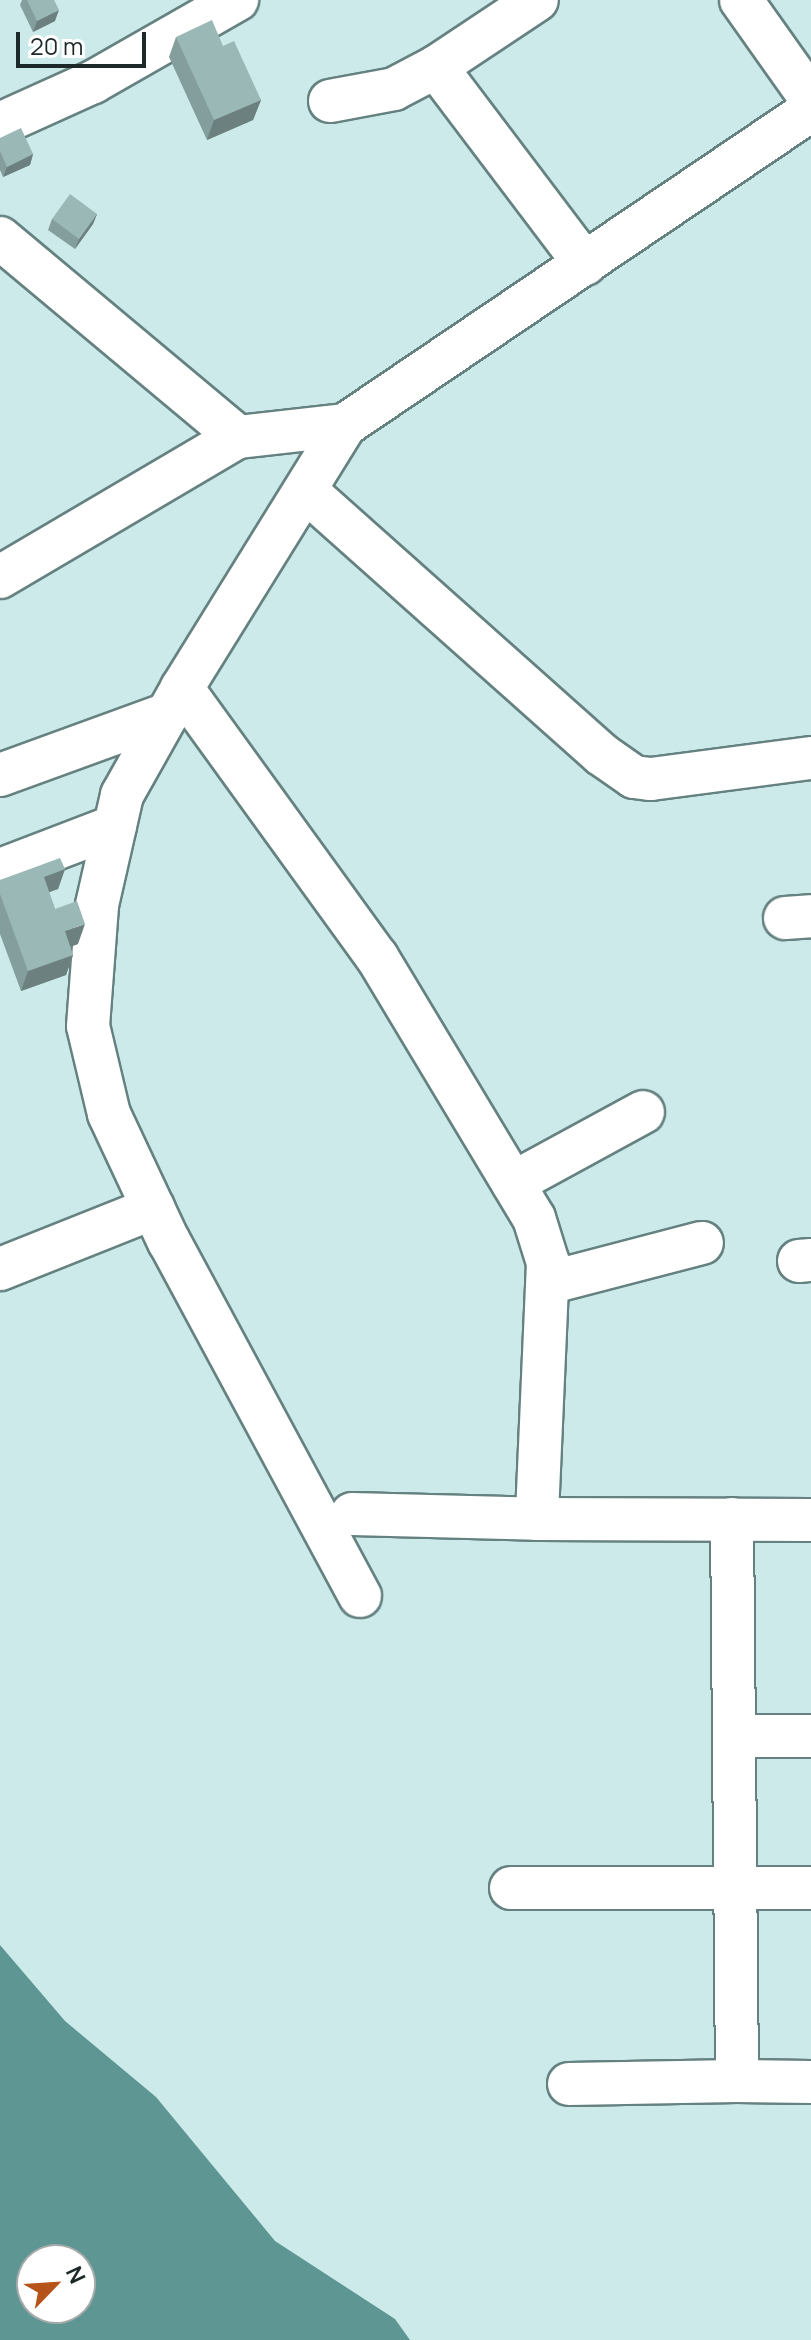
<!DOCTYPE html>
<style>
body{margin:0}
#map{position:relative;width:811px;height:2340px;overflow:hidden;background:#cbeae9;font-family:Manrope,sans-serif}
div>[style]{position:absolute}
.water>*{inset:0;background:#5e9694}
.roads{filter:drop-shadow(2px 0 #658180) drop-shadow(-2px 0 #658180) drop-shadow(0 2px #658180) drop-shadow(0 -2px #658180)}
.minor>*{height:42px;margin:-21px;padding:0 21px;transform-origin:21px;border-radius:21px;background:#fff}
.wall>*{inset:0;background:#849e9d}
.shaded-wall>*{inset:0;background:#6c817f}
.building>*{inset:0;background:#9ab8b6}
span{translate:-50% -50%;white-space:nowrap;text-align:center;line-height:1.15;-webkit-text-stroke:6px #fff;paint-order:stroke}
.north{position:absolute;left:16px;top:2244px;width:80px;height:80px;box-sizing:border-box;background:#fff;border:2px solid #a5a9a9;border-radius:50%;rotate:65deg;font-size:22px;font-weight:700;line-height:32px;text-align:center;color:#1d2928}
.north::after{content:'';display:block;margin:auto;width:28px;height:36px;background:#b55318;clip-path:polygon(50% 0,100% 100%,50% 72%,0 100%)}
.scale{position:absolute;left:16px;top:32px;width:130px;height:36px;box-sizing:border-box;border:4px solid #1d2928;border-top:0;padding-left:10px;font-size:24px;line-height:28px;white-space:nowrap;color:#1d2928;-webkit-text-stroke:6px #fff;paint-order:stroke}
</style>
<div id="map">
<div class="water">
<i style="clip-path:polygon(evenodd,0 1945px,65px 2021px,156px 2097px,275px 2241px,395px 2319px,410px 2340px,0 2340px,0 1945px,32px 2260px,80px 2260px,80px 2308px,32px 2308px,32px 2260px)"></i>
</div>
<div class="roads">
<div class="minor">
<i style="left:741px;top:0;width:121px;rotate:54.7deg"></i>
<i style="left:436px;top:67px;width:247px;rotate:52.9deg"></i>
<i style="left:330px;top:101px;width:65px;rotate:-10.6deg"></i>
<i style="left:394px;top:89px;width:47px;rotate:-27.6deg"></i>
<i style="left:436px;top:67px;width:121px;rotate:-33.6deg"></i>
<i style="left:0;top:124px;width:102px;rotate:-24.3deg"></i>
<i style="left:93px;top:82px;width:166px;rotate:-29.7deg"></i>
<i style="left:0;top:238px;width:310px;rotate:39.9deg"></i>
<i style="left:238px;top:437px;width:108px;rotate:-6.4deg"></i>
<i style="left:306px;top:491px;width:395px;rotate:41.7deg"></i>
<i style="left:601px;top:754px;width:40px;rotate:34.9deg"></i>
<i style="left:634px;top:777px;width:17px;rotate:7deg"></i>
<i style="left:651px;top:779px;width:161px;rotate:-7.5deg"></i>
<i style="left:0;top:577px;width:276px;rotate:-30.5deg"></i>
<i style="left:182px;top:688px;width:332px;rotate:54.1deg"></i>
<i style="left:377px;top:957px;width:305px;rotate:59deg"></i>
<i style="left:534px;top:1218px;width:47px;rotate:72.7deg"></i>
<i style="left:548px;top:1263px;width:256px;rotate:92.5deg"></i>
<i style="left:537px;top:1519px;width:274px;rotate:0.2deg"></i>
<i style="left:0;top:775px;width:179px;rotate:-20deg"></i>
<i style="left:0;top:870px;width:123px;rotate:-20.9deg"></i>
<i style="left:785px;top:918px;width:26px;rotate:-4deg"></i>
<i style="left:513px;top:1183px;width:148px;rotate:-28.6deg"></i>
<i style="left:799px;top:1261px;width:12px;rotate:-5deg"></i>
<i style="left:0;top:1269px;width:165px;rotate:-21.7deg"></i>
<i style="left:548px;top:1283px;width:159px;rotate:-14.6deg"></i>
<i style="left:352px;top:1514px;width:185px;rotate:1.5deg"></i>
<i style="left:732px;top:1519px;width:562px;rotate:89.49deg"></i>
<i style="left:737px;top:2081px;width:74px;rotate:0.8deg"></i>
<i style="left:360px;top:1596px;width:402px;rotate:-118.3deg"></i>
<i style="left:169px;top:1242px;width:141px;rotate:-115.1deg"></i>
<i style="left:109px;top:1114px;width:90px;rotate:-103.4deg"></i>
<i style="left:88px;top:1026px;width:121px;rotate:-85.7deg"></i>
<i style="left:97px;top:905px;width:113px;rotate:-77.2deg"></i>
<i style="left:122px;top:795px;width:123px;rotate:-60.7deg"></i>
<i style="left:182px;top:688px;width:309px;rotate:-58.2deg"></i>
<i style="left:345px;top:425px;width:562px;rotate:-34.06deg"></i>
<i style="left:737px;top:1736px;width:74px"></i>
<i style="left:511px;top:1888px;width:300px"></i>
<i style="left:569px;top:2084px;width:168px;rotate:-1deg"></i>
</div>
</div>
<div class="wall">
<i style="clip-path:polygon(22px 0,54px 0,55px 21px,33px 32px,20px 5px)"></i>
<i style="clip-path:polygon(176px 37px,223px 46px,261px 100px,253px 120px,207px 140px,169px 57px)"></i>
<i style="clip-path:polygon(0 138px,33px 154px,30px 165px,3px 177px,0 170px)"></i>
<i style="clip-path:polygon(97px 214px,93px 224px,75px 249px,48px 230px,52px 219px)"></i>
<i style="clip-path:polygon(65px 869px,58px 889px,49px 892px,55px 909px,78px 944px,70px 947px,73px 955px,66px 975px,21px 991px,0 934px,0 880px)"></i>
</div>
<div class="shaded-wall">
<i style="clip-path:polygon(59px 10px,55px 21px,33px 32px,37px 21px)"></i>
<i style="clip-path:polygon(261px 100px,253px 120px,207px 140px,214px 120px)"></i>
<i style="clip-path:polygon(33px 154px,30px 165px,3px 177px,7px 167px)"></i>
<i style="clip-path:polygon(97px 214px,93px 224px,75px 249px,79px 239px)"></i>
<i style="clip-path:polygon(65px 869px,58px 889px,36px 897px,44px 877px)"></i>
<i style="clip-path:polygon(85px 924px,78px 944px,58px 951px,65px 931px)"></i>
<i style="clip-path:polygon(73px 955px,66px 975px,21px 991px,28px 971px)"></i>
</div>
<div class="building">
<i style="clip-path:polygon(27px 0,54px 0,59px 10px,37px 21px)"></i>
<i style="clip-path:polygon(212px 20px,223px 46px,234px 41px,261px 100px,214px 120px,176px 37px)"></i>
<i style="clip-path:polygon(21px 128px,33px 154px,7px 167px,0 151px,0 138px)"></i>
<i style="clip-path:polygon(70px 194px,97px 214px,79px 239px,52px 219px)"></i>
<i style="clip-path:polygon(60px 858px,65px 869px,44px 877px,55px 909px,77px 901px,85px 924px,65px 931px,73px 955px,28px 971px,0 894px,0 880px)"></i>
</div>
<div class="north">N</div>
<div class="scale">20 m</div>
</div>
